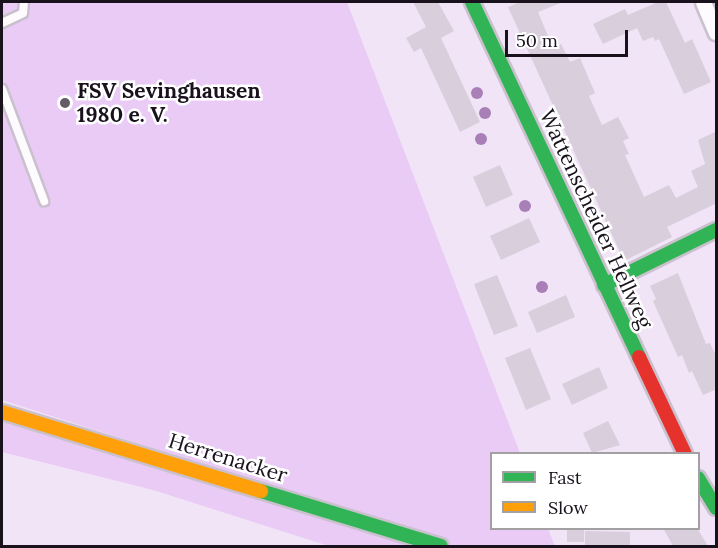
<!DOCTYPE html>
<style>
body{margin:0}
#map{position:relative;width:718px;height:548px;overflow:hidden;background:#f0e4f6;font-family:Lora,serif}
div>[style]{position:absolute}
.green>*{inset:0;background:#e9cbf5}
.building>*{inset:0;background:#d8cedc}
.roads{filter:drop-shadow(2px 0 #cac0ce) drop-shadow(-2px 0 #cac0ce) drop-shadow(0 2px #cac0ce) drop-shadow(0 -2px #cac0ce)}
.lane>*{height:8px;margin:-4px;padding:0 4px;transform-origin:4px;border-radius:4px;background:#fdfbfe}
.street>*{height:15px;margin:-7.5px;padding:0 7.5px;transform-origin:7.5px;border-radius:7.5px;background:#fdfbfe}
.fast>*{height:14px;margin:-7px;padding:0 7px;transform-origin:7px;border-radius:7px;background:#30b455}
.slow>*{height:14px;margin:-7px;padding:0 7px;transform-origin:7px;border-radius:7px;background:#ff9f0a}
.jam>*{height:14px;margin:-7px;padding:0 7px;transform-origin:7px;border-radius:7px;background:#e5322d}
.trees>*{width:12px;height:12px;margin:-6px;border-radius:50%;background:#a97fb8}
.dots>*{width:16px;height:16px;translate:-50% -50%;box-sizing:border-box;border:3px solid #fff;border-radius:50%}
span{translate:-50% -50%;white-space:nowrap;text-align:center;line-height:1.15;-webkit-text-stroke:5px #fff;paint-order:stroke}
.poi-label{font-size:21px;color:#19111c;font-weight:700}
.left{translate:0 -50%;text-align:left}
.street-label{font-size:21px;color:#19111c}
.frame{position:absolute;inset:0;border:3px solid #19111c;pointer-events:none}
.legend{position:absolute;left:490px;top:452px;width:210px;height:78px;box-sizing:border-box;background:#fff;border:2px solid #a3a0a4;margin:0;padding:8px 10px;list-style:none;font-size:18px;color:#19111c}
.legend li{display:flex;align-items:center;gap:12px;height:30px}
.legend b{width:30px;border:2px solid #a3a0a4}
.scale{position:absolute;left:505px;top:30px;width:123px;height:27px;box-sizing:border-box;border:3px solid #19111c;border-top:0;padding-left:8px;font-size:18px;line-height:21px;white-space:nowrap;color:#19111c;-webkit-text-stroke:4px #fff;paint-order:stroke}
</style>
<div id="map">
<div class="green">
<i style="clip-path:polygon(2px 2px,347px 2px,520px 453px,492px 454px,492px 528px,548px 529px,555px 546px,455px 546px,2px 400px)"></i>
<i style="clip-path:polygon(2px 416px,420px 546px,329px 546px,153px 490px,2px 452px)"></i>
</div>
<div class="building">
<i style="clip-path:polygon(413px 2px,438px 2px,454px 31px,441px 38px,480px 122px,460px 132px,421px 48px,414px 52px,406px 38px,426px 27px)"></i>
<i style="clip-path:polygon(520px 2px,563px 2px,538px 12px,553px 48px,561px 44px,570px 62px,580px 58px,595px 93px,589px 96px,602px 125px,618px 117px,629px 138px,623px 141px,629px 154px,625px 155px,644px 197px,669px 185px,676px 198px,698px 187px,691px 171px,705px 164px,698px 140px,717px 131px,717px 203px,667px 227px,672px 237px,624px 261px,508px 7px)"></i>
<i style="clip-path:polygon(658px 2px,666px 2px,685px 43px,692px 39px,711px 82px,684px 94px,659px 39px,655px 41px,653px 37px,643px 41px,637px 28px,603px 44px,593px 24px,625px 9px,628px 15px)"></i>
<i style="clip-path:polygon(500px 165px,513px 195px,486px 207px,473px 177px)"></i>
<i style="clip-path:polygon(529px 218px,540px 242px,501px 260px,490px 236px)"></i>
<i style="clip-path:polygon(678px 273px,706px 344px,710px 343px,717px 358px,717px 389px,703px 395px,692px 371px,689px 373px,682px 355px,678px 357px,653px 301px,656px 299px,650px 286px)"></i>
<i style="clip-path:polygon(497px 275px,518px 326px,494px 335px,474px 284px)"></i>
<i style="clip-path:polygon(566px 295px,575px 317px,537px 333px,528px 312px)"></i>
<i style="clip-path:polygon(530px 348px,551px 399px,526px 410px,505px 358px)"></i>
<i style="clip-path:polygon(599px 367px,608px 388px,572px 405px,562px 384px)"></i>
<i style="clip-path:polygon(608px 421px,620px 445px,592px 453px,583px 433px)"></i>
<i style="clip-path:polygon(567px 528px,584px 528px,584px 542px,567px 542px)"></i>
<i style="clip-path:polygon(663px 528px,697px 528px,708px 546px,673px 546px)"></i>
<i style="clip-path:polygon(585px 531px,630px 532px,630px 546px,585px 546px)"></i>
</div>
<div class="roads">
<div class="lane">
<i style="left:2px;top:23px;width:23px;rotate:-25deg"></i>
<i style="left:23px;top:13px;width:11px;rotate:-85deg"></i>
<i style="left:2px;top:89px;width:120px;rotate:69.4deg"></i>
</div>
<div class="street">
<i style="left:703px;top:2px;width:33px;rotate:67deg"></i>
</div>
<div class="fast">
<i style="left:472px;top:2px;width:392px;rotate:64.8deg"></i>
<i style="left:604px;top:285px;width:125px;rotate:-26.2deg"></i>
<i style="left:698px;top:478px;width:35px;rotate:59deg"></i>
<i style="left:261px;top:491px;width:188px;rotate:17deg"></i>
</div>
<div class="slow">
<i style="left:2px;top:412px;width:271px;rotate:17deg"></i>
</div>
<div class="jam">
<i style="left:639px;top:357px;width:107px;rotate:64.6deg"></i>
</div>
</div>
<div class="trees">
<i style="left:477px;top:93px"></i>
<i style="left:485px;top:113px"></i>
<i style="left:481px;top:139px"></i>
<i style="left:525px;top:206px"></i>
<i style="left:542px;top:287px"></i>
</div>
<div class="dots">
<i style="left:65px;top:103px;background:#645b68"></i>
</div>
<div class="poi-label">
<span class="left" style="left:77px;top:103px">FSV Sevinghausen<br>1980 e. V.</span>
</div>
<div class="street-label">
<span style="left:596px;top:219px;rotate:65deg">Wattenscheider Hellweg</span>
<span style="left:228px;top:458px;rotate:17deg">Herrenacker</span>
</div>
<div class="frame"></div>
<ul class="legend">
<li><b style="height:8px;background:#30b455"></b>Fast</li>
<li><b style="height:8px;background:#ff9f0a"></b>Slow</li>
</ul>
<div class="scale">50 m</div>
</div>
